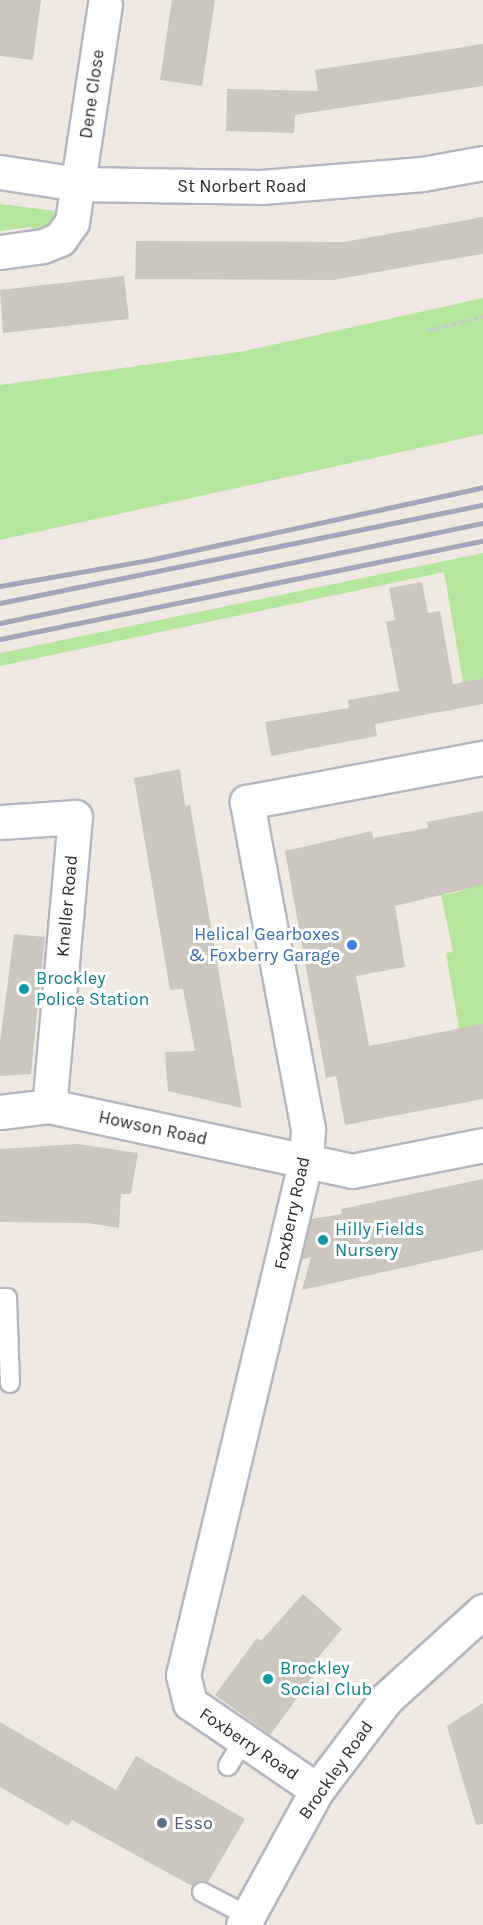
<!DOCTYPE html>
<style>
body{margin:0}
#map{position:relative;width:483px;height:1925px;overflow:hidden;background:#efe9e1;font-family:Karla,sans-serif}
div>[style]{position:absolute}
.green>*{inset:0;background:#b6e59e}
.building>*{inset:0;background:#cbc7bf}
.path>*{height:4px;margin-top:-2px;transform-origin:0;background:repeating-linear-gradient(90deg,#c9c9c9 0 4.5px,transparent 0 7.5px)}
.roads{filter:drop-shadow(2px 0 #b4b7c1) drop-shadow(-2px 0 #b4b7c1) drop-shadow(0 2px #b4b7c1) drop-shadow(0 -2px #b4b7c1)}
.lane>*{height:18px;margin:-9px;padding:0 9px;transform-origin:9px;border-radius:9px;background:#fff}
.street>*{height:33px;margin:-16.5px;padding:0 16.5px;transform-origin:16.5px;border-radius:16.5px;background:#fff}
.secondary>*{height:33px;margin:-16.5px;padding:0 16.5px;transform-origin:16.5px;border-radius:16.5px;background:#fff}
.rail>*{height:4.5px;margin:-2.25px;padding:0 2.25px;transform-origin:2.25px;border-radius:2.25px;background:#a3a6b8}
.dots>*{width:16px;height:16px;translate:-50% -50%;box-sizing:border-box;border:3px solid #fff;border-radius:50%}
span{translate:-50% -50%;white-space:nowrap;text-align:center;line-height:1.15;-webkit-text-stroke:6px #fff;paint-order:stroke}
.street-label{font-size:18px;color:#2e2e2e}
.shop-label{font-size:18px;color:#366cbe}
.right{translate:-100% -50%;text-align:right}
.culture-label{font-size:18px;color:#0d838f}
.left{translate:0 -50%;text-align:left}
.service-label{font-size:18px;color:#4e5e75}
</style>
<div id="map">
<div class="green">
<i style="clip-path:polygon(0 204px,64px 212px,37px 237px,31px 227px,0 231px)"></i>
<i style="clip-path:polygon(483px 298px,483px 434px,0 540px,0 385px,245px 351px)"></i>
<i style="clip-path:polygon(483px 553px,483px 678px,463px 682px,444px 572px,0 666px,0 653px)"></i>
<i style="clip-path:polygon(457px 862px,483px 885px,483px 1024px,464px 1058px,446px 953px,453px 952px,435px 866px,438px 865px,444px 895px,463px 891px)"></i>
</div>
<div class="building">
<i style="clip-path:polygon(0 0,41px 0,33px 60px,0 56px)"></i>
<i style="clip-path:polygon(172px 0,215px 0,202px 86px,160px 80px)"></i>
<i style="clip-path:polygon(483px 44px,483px 86px,295px 115px,294px 133px,226px 131px,227px 89px,318px 91px,315px 70px)"></i>
<i style="clip-path:polygon(483px 217px,483px 254px,423px 264px,333px 280px,135px 279px,136px 241px,344px 242px)"></i>
<i style="clip-path:polygon(124px 276px,129px 319px,3px 333px,0 290px)"></i>
<i style="clip-path:polygon(422px 582px,428px 613px,440px 611px,453px 684px,483px 678px,483px 704px,375px 724px,377px 736px,271px 756px,265px 722px,349px 708px,348px 700px,399px 691px,386px 622px,395px 620px,389px 588px)"></i>
<i style="clip-path:polygon(180px 769px,185px 806px,190px 805px,242px 1108px,168px 1091px,165px 1052px,195px 1051px,183px 989px,170px 990px,134px 778px)"></i>
<i style="clip-path:polygon(483px 811px,483px 885px,395px 906px,405px 967px,356px 976px,369px 1046px,483px 1024px,483px 1099px,345px 1125px,336px 1076px,326px 1078px,285px 851px,372px 831px,373px 838px,428px 828px,427px 822px)"></i>
<i style="clip-path:polygon(14px 934px,45px 937px,31px 1074px,0 1076px,0 1042px)"></i>
<i style="clip-path:polygon(78px 1144px,138px 1153px,131px 1194px,121px 1194px,119px 1228px,87px 1223px,0 1222px,0 1149px)"></i>
<i style="clip-path:polygon(483px 1179px,483px 1250px,302px 1290px,311px 1257px,301px 1260px,311px 1219px,342px 1214px,341px 1209px)"></i>
<i style="clip-path:polygon(303px 1594px,342px 1629px,316px 1660px,322px 1664px,270px 1735px,215px 1695px,257px 1638px,261px 1641px)"></i>
<i style="clip-path:polygon(483px 1703px,483px 1824px,476px 1825px,447px 1726px)"></i>
<i style="clip-path:polygon(0 1722px,116px 1790px,136px 1756px,245px 1819px,208px 1882px,201px 1881px,192px 1886px,72px 1820px,68px 1826px,0 1787px)"></i>
</div>
<div class="path">
<i style="left:430px;top:330px;width:55px;rotate:-13.8deg"></i>
</div>
<div class="roads">
<div class="lane">
<i style="left:0;top:1298px;width:7px"></i>
<i style="left:7px;top:1298px;width:85px;rotate:88deg"></i>
<i style="left:228px;top:1766px;width:29px;rotate:-59deg"></i>
<i style="left:202px;top:1892px;width:52px;rotate:27.6deg"></i>
</div>
<div class="street">
<i style="left:0;top:252px;width:43px;rotate:-7.9deg"></i>
<i style="left:43px;top:246px;width:18px;rotate:-22deg"></i>
<i style="left:60px;top:239px;width:21px;rotate:-55deg"></i>
<i style="left:72px;top:222px;width:220px;rotate:-81.4deg"></i>
<i style="left:0;top:822px;width:75px;rotate:-3.8deg"></i>
<i style="left:75px;top:817px;width:290px;rotate:95.1deg"></i>
<i style="left:0;top:1112px;width:49px;rotate:-7deg"></i>
<i style="left:49px;top:1106px;width:310px;rotate:12.1deg"></i>
<i style="left:352px;top:1171px;width:134px;rotate:-11.2deg"></i>
<i style="left:317px;top:1790px;width:154px;rotate:-145.6deg"></i>
<i style="left:190px;top:1703px;width:29px;rotate:-104deg"></i>
<i style="left:183px;top:1675px;width:530px;rotate:-76.59deg"></i>
<i style="left:306px;top:1159px;width:30px;rotate:-86deg"></i>
<i style="left:308px;top:1129px;width:333px;rotate:-100.6deg"></i>
<i style="left:247px;top:802px;width:240px;rotate:-10.6deg"></i>
</div>
<div class="secondary">
<i style="left:0;top:172px;width:79px;rotate:8.7deg"></i>
<i style="left:78px;top:184px;width:183px;rotate:0.9deg"></i>
<i style="left:261px;top:187px;width:162px;rotate:-4.6deg"></i>
<i style="left:422px;top:174px;width:62px;rotate:-10.2deg"></i>
<i style="left:243px;top:1925px;width:154px;rotate:-61.3deg"></i>
<i style="left:317px;top:1790px;width:114px;rotate:-52.8deg"></i>
<i style="left:386px;top:1699px;width:131px;rotate:-42.2deg"></i>
</div>
</div>
<div class="rail">
<i style="left:0;top:586px;width:156px;rotate:-9.9deg"></i>
<i style="left:154px;top:559px;width:337px;rotate:-12.3deg"></i>
<i style="left:0;top:603px;width:493px;rotate:-11.5deg"></i>
<i style="left:0;top:623px;width:493px;rotate:-11.7deg"></i>
<i style="left:0;top:639px;width:493px;rotate:-11.5deg"></i>
</div>
<div class="dots">
<i style="left:352px;top:945px;background:#3f7fe0"></i>
<i style="left:24px;top:989px;background:#0f9aa8"></i>
<i style="left:323px;top:1240px;background:#0f9aa8"></i>
<i style="left:268px;top:1679px;background:#0f9aa8"></i>
<i style="left:162px;top:1823px;background:#5c6f8a"></i>
</div>
<div class="street-label">
<span style="left:92px;top:94px;rotate:-82deg">Dene Close</span>
<span style="left:242px;top:186px">St Norbert Road</span>
<span style="left:67px;top:906px;rotate:-85deg">Kneller Road</span>
<span style="left:153px;top:1128px;rotate:12deg">Howson Road</span>
<span style="left:292px;top:1213px;rotate:-78deg">Foxberry Road</span>
<span style="left:249px;top:1744px;rotate:34deg">Foxberry Road</span>
<span style="left:336px;top:1770px;rotate:-55deg">Brockley Road</span>
</div>
<div class="shop-label">
<span class="right" style="left:340px;top:945px">Helical Gearboxes<br>&amp; Foxberry Garage</span>
</div>
<div class="culture-label">
<span class="left" style="left:36px;top:989px">Brockley<br>Police Station</span>
<span class="left" style="left:335px;top:1240px">Hilly Fields<br>Nursery</span>
<span class="left" style="left:280px;top:1679px">Brockley<br>Social Club</span>
</div>
<div class="service-label">
<span class="left" style="left:174px;top:1823px">Esso</span>
</div>
</div>
